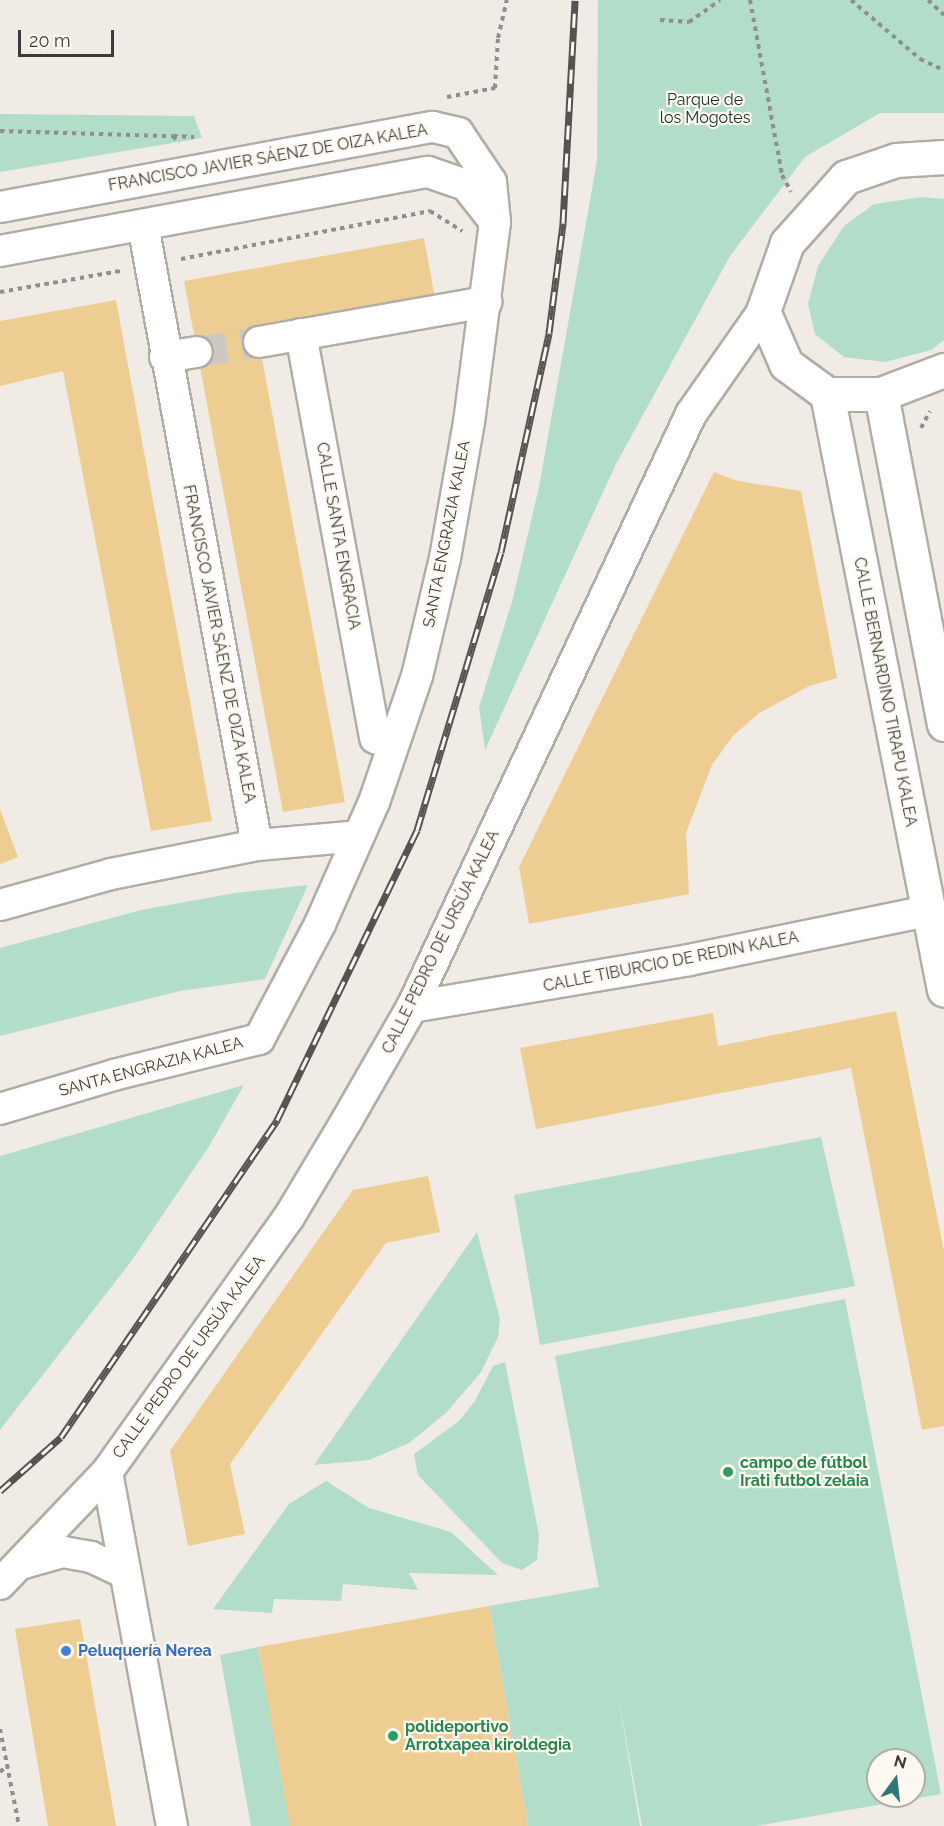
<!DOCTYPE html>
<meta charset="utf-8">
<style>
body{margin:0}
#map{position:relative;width:944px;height:1826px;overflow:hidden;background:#f0ebe4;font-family:Raleway,sans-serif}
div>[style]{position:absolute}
.green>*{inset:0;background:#b2ddc8}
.building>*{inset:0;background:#eecd93}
.street-tunnel>*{height:30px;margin-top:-15px;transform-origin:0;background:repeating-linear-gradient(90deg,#ccc8c2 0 30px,transparent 0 45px)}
.path>*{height:4px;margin-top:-2px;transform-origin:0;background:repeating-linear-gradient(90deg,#928f8a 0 4.5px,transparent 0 9px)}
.roads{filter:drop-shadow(2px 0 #b1ada6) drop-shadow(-2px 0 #b1ada6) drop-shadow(0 2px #b1ada6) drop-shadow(0 -2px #b1ada6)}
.street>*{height:30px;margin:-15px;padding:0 15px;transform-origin:15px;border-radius:15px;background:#fff}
.secondary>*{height:33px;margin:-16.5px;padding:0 16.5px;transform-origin:16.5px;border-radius:16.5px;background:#fff}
.rail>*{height:7px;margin-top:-3.5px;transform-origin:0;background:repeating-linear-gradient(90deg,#fdf9f1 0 14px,#565450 0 28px);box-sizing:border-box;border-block:2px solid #565450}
.dots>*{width:16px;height:16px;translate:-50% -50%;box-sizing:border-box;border:3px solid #fdf9f1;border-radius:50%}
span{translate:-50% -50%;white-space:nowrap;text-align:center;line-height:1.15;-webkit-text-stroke:4.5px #fdf9f1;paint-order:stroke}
.park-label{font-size:16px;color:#123225}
.street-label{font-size:16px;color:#3d3b38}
.leisure-label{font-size:16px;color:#27864d;font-weight:700}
.left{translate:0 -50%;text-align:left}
.shop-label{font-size:16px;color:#366cbe;font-weight:700}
.north{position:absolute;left:866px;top:1748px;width:60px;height:60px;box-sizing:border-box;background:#fdf9f1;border:2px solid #b0ada7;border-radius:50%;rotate:15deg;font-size:16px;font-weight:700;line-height:24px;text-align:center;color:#3d3b38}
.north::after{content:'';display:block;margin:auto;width:21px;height:27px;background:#2e7879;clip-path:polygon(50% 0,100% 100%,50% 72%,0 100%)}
.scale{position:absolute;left:18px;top:30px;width:96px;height:27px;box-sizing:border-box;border:3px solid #3d3b38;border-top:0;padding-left:8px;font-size:18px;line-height:21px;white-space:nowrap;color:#3d3b38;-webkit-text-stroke:4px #fdf9f1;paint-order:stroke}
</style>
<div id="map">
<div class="green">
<i style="clip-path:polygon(598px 0,944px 0,944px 113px,880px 113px,805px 157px,730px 256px,615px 466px,485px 750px,479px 707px,512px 602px,539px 487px,597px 161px)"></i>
<i style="clip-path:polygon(0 114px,194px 116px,202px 138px,0 172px)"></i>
<i style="clip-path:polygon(922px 197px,944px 199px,944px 340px,931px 350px,885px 362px,844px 357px,815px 334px,808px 304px,818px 266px,844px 226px,874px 204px)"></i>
<i style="clip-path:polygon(308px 885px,265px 979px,180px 991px,0 1036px,0 948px,141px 910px,235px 893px)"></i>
<i style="clip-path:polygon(244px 1085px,208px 1148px,130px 1263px,0 1430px,0 1156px)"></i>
<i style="clip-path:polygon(821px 1137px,855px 1286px,540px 1345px,514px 1195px)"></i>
<i style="clip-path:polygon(477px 1232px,500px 1319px,498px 1337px,481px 1372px,447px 1412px,409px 1443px,369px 1460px,314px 1465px)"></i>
<i style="clip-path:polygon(evenodd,845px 1299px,941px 1794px,756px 1826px,642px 1826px,617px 1690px,640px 1826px,528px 1826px,489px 1606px,599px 1587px,555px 1356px,845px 1299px,878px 1760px,914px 1760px,914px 1796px,878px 1796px,878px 1760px)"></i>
<i style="clip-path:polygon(505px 1362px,539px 1535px,537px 1560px,522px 1570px,502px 1563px,418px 1475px,414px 1454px,459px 1421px,475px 1401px,493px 1366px)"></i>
<i style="clip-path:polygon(326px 1481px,369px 1508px,451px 1532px,498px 1575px,409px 1573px,418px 1590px,343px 1584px,341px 1601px,274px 1599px,272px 1613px,213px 1609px,289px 1504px)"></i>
<i style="clip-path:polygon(258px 1647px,292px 1826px,251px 1826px,220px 1655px)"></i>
</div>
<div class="building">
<i style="clip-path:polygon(424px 238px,435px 298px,257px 332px,345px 802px,283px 812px,184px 281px)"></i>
<i style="clip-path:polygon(116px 300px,212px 821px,151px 831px,63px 371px,0 386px,0 321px)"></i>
<i style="clip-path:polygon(714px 472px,738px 481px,801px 491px,837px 678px,809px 686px,759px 713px,733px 736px,712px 765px,686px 833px,689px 894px,529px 924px,519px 867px)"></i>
<i style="clip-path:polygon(0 809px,18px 857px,0 864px)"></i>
<i style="clip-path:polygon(896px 1011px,944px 1251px,944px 1426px,922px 1430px,851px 1068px,536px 1129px,520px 1048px,713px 1013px,718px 1046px)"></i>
<i style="clip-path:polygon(428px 1176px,440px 1232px,386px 1243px,230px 1464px,245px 1534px,188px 1546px,170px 1451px,353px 1190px)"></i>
<i style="clip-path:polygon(489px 1606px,528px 1826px,290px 1826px,258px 1647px)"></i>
<i style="clip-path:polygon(80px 1619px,116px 1826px,48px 1826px,15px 1629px)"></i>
</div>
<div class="street-tunnel">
<i style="left:197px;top:352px;width:63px;rotate:-9.2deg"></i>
</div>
<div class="path">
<i style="left:750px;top:0;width:178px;rotate:79.6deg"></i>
<i style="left:782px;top:175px;width:19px;rotate:62deg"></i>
<i style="left:851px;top:0;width:91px;rotate:40.5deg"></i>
<i style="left:920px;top:59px;width:26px;rotate:25deg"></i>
<i style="left:928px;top:0;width:22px;rotate:43deg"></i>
<i style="left:660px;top:20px;width:29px;rotate:4deg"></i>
<i style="left:689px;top:22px;width:38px;rotate:-35deg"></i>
<i style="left:447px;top:97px;width:49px;rotate:-10.6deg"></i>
<i style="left:495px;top:88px;width:50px;rotate:-86.6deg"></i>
<i style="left:498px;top:38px;width:39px;rotate:-77deg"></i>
<i style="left:0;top:131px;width:173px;rotate:1.7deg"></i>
<i style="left:173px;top:136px;width:9px;rotate:49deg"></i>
<i style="left:173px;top:136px;width:21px;rotate:3deg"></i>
<i style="left:181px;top:259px;width:254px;rotate:-10.9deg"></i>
<i style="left:430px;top:211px;width:38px;rotate:32deg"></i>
<i style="left:0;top:292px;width:122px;rotate:-9.9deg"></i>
<i style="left:921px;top:428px;width:19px;rotate:-62deg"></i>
<i style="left:0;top:1729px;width:99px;rotate:78.9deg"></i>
<i style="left:0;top:1772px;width:9px;rotate:-41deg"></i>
</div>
<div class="roads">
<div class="street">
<i style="left:0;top:207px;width:440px;rotate:-10.5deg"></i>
<i style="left:433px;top:127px;width:26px;rotate:13deg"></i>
<i style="left:458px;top:133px;width:59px;rotate:56deg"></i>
<i style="left:491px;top:182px;width:40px;rotate:84.3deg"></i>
<i style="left:495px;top:222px;width:202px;rotate:97.4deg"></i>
<i style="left:469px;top:422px;width:138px;rotate:100deg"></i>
<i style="left:445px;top:558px;width:121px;rotate:103.3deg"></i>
<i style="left:417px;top:676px;width:133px;rotate:108.8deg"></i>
<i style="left:374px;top:802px;width:133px;rotate:113.9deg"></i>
<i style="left:320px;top:924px;width:130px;rotate:117.9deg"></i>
<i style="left:259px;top:1039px;width:149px;rotate:166.1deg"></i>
<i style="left:114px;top:1075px;width:119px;rotate:163.4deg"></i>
<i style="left:143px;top:225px;width:630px;rotate:79.58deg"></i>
<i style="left:0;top:251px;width:435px;rotate:-10.5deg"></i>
<i style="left:428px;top:172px;width:40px;rotate:18.9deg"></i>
<i style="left:466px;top:185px;width:47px;rotate:51.9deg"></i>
<i style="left:301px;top:334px;width:411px;rotate:79.6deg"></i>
<i style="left:259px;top:342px;width:231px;rotate:-10deg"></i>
<i style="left:165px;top:357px;width:32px;rotate:-9deg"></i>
<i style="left:0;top:905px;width:115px;rotate:-15.6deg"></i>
<i style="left:111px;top:874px;width:149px;rotate:-11.2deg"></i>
<i style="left:257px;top:845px;width:102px;rotate:-5deg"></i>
<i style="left:412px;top:1007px;width:281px;rotate:-9.6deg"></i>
<i style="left:689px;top:960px;width:244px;rotate:-11.6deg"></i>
<i style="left:107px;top:1472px;width:360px;rotate:79.6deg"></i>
<i style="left:20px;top:1564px;width:45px;rotate:-15.6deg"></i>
<i style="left:63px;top:1552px;width:28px;rotate:10deg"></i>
<i style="left:91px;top:1557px;width:38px;rotate:25deg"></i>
<i style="left:0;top:1584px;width:155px;rotate:-46.3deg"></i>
<i style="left:107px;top:1472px;width:313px;rotate:-54.5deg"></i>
<i style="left:289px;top:1217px;width:113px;rotate:-59.1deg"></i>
<i style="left:347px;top:1120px;width:130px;rotate:-60.1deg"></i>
<i style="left:412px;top:1007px;width:655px;rotate:-64.8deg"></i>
<i style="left:691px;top:414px;width:126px;rotate:-55deg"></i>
</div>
<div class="secondary">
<i style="left:944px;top:157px;width:48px;rotate:176.4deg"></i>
<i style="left:896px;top:160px;width:53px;rotate:161.2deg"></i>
<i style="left:846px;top:177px;width:89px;rotate:131.8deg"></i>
<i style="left:787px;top:243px;width:72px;rotate:109.4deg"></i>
<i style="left:763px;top:311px;width:58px;rotate:66.5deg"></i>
<i style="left:786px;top:364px;width:51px;rotate:36.2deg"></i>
<i style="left:827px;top:394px;width:54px"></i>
<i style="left:881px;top:394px;width:67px;rotate:-20.9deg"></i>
<i style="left:827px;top:394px;width:607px;rotate:78.89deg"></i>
<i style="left:881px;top:394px;width:336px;rotate:79.2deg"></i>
</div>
</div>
<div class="rail">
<i style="left:0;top:1491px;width:81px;rotate:-41.5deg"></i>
<i style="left:61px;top:1437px;width:384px;rotate:-55.7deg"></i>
<i style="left:277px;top:1120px;width:322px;rotate:-64.2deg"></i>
<i style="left:417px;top:830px;width:290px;rotate:-73.2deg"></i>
<i style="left:501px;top:552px;width:224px;rotate:-77.6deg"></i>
<i style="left:549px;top:333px;width:111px;rotate:-82.7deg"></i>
<i style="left:563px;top:223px;width:223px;rotate:-86.9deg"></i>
</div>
<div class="dots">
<i style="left:728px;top:1472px;background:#2e9e5b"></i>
<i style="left:66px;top:1651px;background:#3f7fe0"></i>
<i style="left:393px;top:1736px;background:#2e9e5b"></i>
</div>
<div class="park-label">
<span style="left:705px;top:109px">Parque de<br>los Mogotes</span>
</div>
<div class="street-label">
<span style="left:268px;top:158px;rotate:-10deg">FRANCISCO JAVIER SÁENZ DE OIZA KALEA</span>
<span style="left:447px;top:534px;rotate:-79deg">SANTA ENGRAZIA KALEA</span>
<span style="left:338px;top:536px;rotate:80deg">CALLE SANTA ENGRACIA</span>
<span style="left:219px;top:644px;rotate:79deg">FRANCISCO JAVIER SÁENZ DE OIZA KALEA</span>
<span style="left:885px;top:692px;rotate:79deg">CALLE BERNARDINO TIRAPU KALEA</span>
<span style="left:441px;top:942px;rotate:-64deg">CALLE PEDRO DE URSÚA KALEA</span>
<span style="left:671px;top:962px;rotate:-11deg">CALLE TIBURCIO DE REDIN KALEA</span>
<span style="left:151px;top:1067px;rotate:-15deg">SANTA ENGRAZIA KALEA</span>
<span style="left:189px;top:1357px;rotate:-54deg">CALLE PEDRO DE URSÚA KALEA</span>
</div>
<div class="leisure-label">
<span class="left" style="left:740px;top:1472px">campo de fútbol<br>Irati futbol zelaia</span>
<span class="left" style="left:405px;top:1736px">polideportivo<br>Arrotxapea kiroldegia</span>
</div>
<div class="shop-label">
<span class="left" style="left:78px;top:1651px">Peluquería Nerea</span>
</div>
<div class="north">N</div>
<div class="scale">20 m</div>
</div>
